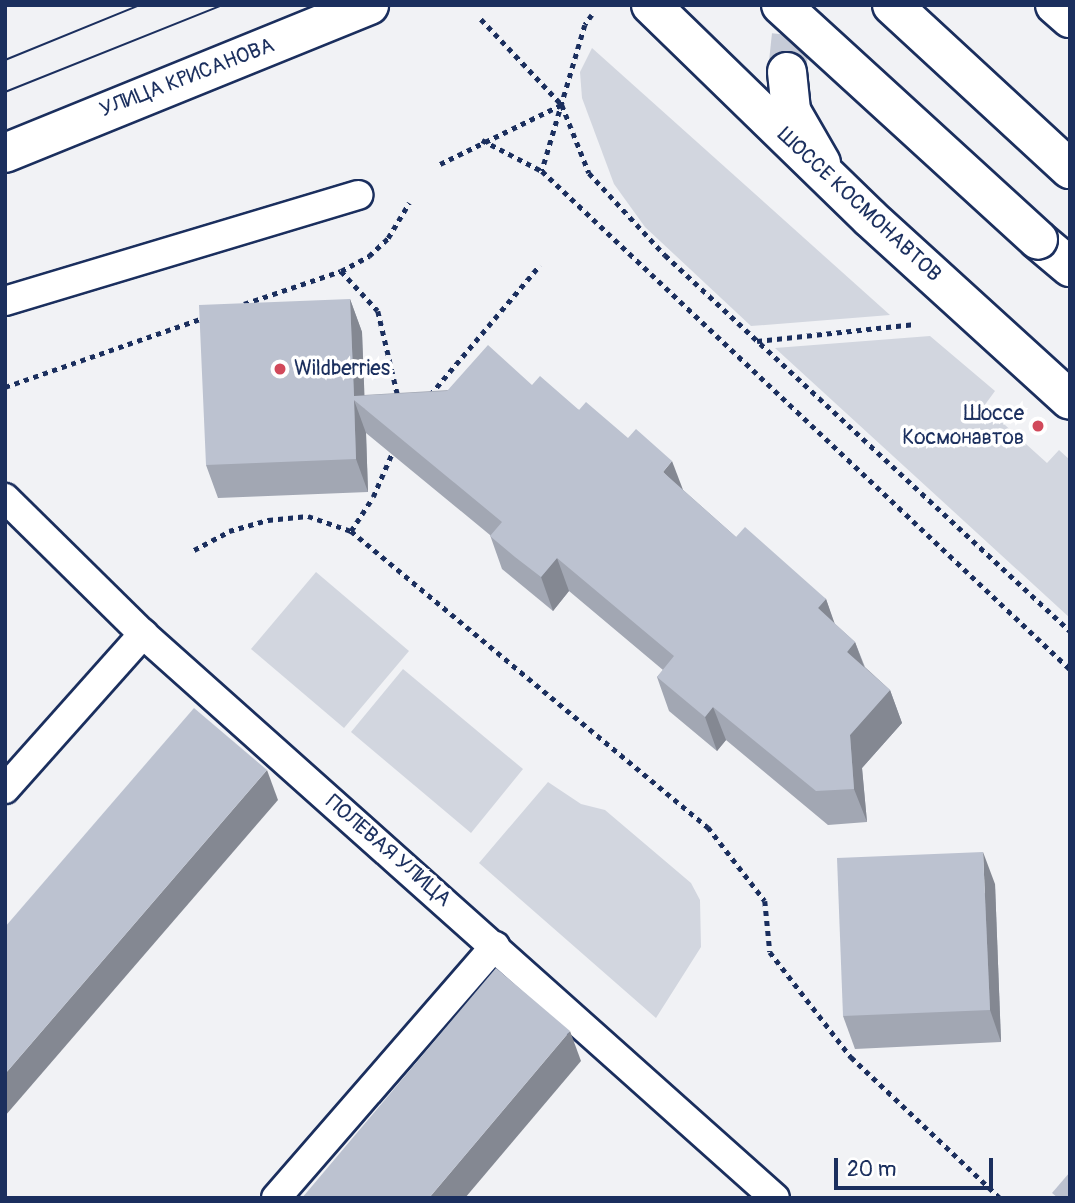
<!DOCTYPE html>
<meta charset="utf-8">
<style>
body{margin:0}
#map{position:relative;width:1075px;height:1203px;overflow:hidden;background:#f1f2f5;font-family:Pangolin,sans-serif}
div>[style]{position:absolute}
.green>*{inset:0;background:#d2d6df}
.minor-tunnel>*{height:38px;margin-top:-19px;transform-origin:0;background:repeating-linear-gradient(90deg,#c6cbd7 0 38px,transparent 0 57px)}
.path>*{height:4.5px;margin-top:-2.25px;transform-origin:0;background:repeating-linear-gradient(90deg,#1b2f5e 0 5px,transparent 0 10px)}
.roads{filter:drop-shadow(2px 0 #1b2f5e) drop-shadow(-2px 0 #1b2f5e) drop-shadow(0 2px #1b2f5e) drop-shadow(0 -2px #1b2f5e)}
.service>*{height:28px;margin:-14px;padding:0 14px;transform-origin:14px;border-radius:14px;background:#fff}
.minor>*{height:38px;margin:-19px;padding:0 19px;transform-origin:19px;border-radius:19px;background:#fff}
.secondary>*{height:38px;margin:-19px;padding:0 19px;transform-origin:19px;border-radius:19px;background:#fff}
.primary>*{height:38px;margin:-19px;padding:0 19px;transform-origin:19px;border-radius:19px;background:#fff}
.tram>*{height:2px;margin:-1px;padding:0 1px;transform-origin:1px;border-radius:1px;background:#1b2f5e}
.bridges{filter:drop-shadow(2px 0 #1b2f5e) drop-shadow(-2px 0 #1b2f5e) drop-shadow(0 2px #1b2f5e) drop-shadow(0 -2px #1b2f5e)}
.primary-bridge>*{height:38px;margin:-19px;padding:0 19px;transform-origin:19px;border-radius:19px;background:#fff}
.wall>*{inset:0;background:#a2a7b3}
.shaded-wall>*{inset:0;background:#848892}
.building>*{inset:0;background:#bcc2d0}
.dots>*{width:19px;height:19px;translate:-50% -50%;box-sizing:border-box;border:4px solid #fff;border-radius:50%}
span{translate:-50% -50%;white-space:nowrap;text-align:center;line-height:1.15;-webkit-text-stroke:7px #fff;paint-order:stroke}
.street-label{font-size:21px;color:#1b2f5e}
.poi-label{font-size:21px;color:#1b2f5e}
.left{translate:0 -50%;text-align:left}
.right{translate:-100% -50%;text-align:right}
.frame{position:absolute;inset:0;border:7px solid #1b2f5e;pointer-events:none}
.scale{position:absolute;left:834px;top:1158px;width:159px;height:32px;box-sizing:border-box;border:4px solid #1b2f5e;border-top:0;padding-left:9px;font-size:21px;line-height:24px;white-space:nowrap;color:#1b2f5e;-webkit-text-stroke:5px #fff;paint-order:stroke}
</style>
<div id="map">
<div class="green">
<i style="clip-path:polygon(592px 48px,890px 315px,751px 326px,645px 227px,614px 184px,582px 98px,580px 72px)"></i>
<i style="clip-path:polygon(930px 336px,995px 391px,984px 406px,1047px 463px,1059px 450px,1070px 460px,1070px 618px,775px 348px)"></i>
<i style="clip-path:polygon(316px 572px,409px 651px,344px 728px,251px 649px)"></i>
<i style="clip-path:polygon(403px 669px,523px 769px,471px 833px,351px 732px)"></i>
<i style="clip-path:polygon(548px 782px,581px 804px,605px 810px,691px 883px,700px 900px,701px 947px,656px 1018px,479px 863px)"></i>
</div>
<div class="minor-tunnel">
<i style="left:787px;top:72px;width:37px;rotate:-84deg"></i>
<i style="left:791px;top:35px;width:34px;rotate:-62deg"></i>
</div>
<div class="path">
<i style="left:592px;top:15px;width:12px;rotate:125deg"></i>
<i style="left:585px;top:25px;width:152px;rotate:106.4deg"></i>
<i style="left:542px;top:171px;width:726px;rotate:43.33deg"></i>
<i style="left:481px;top:19px;width:118px;rotate:46.7deg"></i>
<i style="left:562px;top:105px;width:73px;rotate:68.3deg"></i>
<i style="left:589px;top:173px;width:112px;rotate:47.2deg"></i>
<i style="left:665px;top:255px;width:553px;rotate:42.87deg"></i>
<i style="left:482px;top:140px;width:68px;rotate:27.3deg"></i>
<i style="left:440px;top:164px;width:135px;rotate:-26deg"></i>
<i style="left:341px;top:271px;width:54px;rotate:47.2deg"></i>
<i style="left:378px;top:311px;width:87px;rotate:76.8deg"></i>
<i style="left:244px;top:304px;width:102px;rotate:-18.8deg"></i>
<i style="left:341px;top:271px;width:32px;rotate:-28deg"></i>
<i style="left:369px;top:256px;width:26px;rotate:-43deg"></i>
<i style="left:388px;top:238px;width:41px;rotate:-59deg"></i>
<i style="left:757px;top:341px;width:159px;rotate:-6.1deg"></i>
<i style="left:5px;top:387px;width:210px;rotate:-19.2deg"></i>
<i style="left:430px;top:395px;width:170px;rotate:-49.8deg"></i>
<i style="left:351px;top:531px;width:40px;rotate:-57.1deg"></i>
<i style="left:373px;top:497px;width:50px;rotate:-66.5deg"></i>
<i style="left:194px;top:550px;width:40px;rotate:-28deg"></i>
<i style="left:229px;top:531px;width:41px;rotate:-15.8deg"></i>
<i style="left:268px;top:520px;width:40px;rotate:-5.7deg"></i>
<i style="left:308px;top:516px;width:46px;rotate:19.2deg"></i>
<i style="left:351px;top:531px;width:464px;rotate:39.7deg"></i>
<i style="left:708px;top:827px;width:93px;rotate:52.4deg"></i>
<i style="left:765px;top:901px;width:51px;rotate:84.4deg"></i>
<i style="left:770px;top:952px;width:133px;rotate:52.4deg"></i>
<i style="left:851px;top:1057px;width:205px;rotate:43.4deg"></i>
</div>
<div class="roads">
<div class="service">
<i style="left:5px;top:301px;width:369px;rotate:-16.7deg"></i>
<i style="left:5px;top:498px;width:194px;rotate:44.6deg"></i>
<i style="left:143px;top:634px;width:847px;rotate:41.75deg"></i>
<i style="left:5px;top:789px;width:208px;rotate:-48.3deg"></i>
<i style="left:276px;top:1198px;width:334px;rotate:-49deg"></i>
</div>
<div class="minor">
<i style="left:787px;top:72px;width:39px;rotate:84deg"></i>
<i style="left:791px;top:111px;width:60px;rotate:60deg"></i>
</div>
<div class="secondary">
<i style="left:5px;top:153px;width:393px;rotate:-22.1deg"></i>
</div>
<div class="primary">
<i style="left:651px;top:5px;width:305px;rotate:44.2deg"></i>
<i style="left:870px;top:218px;width:270px;rotate:42.3deg"></i>
<i style="left:892px;top:5px;width:242px;rotate:42.7deg"></i>
<i style="left:1055px;top:5px;width:20px;rotate:41deg"></i>
<i style="left:1038px;top:240px;width:42px;rotate:40.2deg"></i>
</div>
</div>
<div class="tram">
<i style="left:5px;top:60px;width:146px;rotate:-22.2deg"></i>
<i style="left:5px;top:92px;width:234px;rotate:-21.8deg"></i>
</div>
<div class="bridges">
<div class="primary-bridge">
<i style="left:781px;top:5px;width:348px;rotate:42.4deg"></i>
</div>
</div>
<div class="wall">
<i style="clip-path:polygon(350px 299px,362px 332px,364px 395px,532px 385px,579px 410px,682px 489px,736px 537px,826px 599px,834px 623px,855px 642px,865px 667px,890px 690px,902px 723px,862px 768px,867px 822px,828px 825px,726px 740px,717px 751px,669px 711px,657px 677px,663px 670px,569px 591px,553px 611px,502px 569px,490px 535px,366px 433px,368px 492px,218px 498px,206px 465px)"></i>
<i style="clip-path:polygon(995px 884px,1001px 1042px,855px 1049px,843px 1016px)"></i>
</div>
<div class="shaded-wall">
<i style="clip-path:polygon(350px 299px,362px 332px,365px 409px,354px 396px)"></i>
<i style="clip-path:polygon(354px 400px,366px 433px,368px 492px,356px 459px)"></i>
<i style="clip-path:polygon(672px 461px,685px 495px,663px 472px)"></i>
<i style="clip-path:polygon(557px 558px,569px 591px,553px 611px,541px 577px)"></i>
<i style="clip-path:polygon(826px 599px,838px 633px,818px 608px)"></i>
<i style="clip-path:polygon(855px 642px,867px 675px,847px 652px)"></i>
<i style="clip-path:polygon(890px 690px,902px 723px,862px 768px,867px 822px,854px 789px,850px 735px)"></i>
<i style="clip-path:polygon(713px 707px,726px 740px,717px 751px,705px 717px)"></i>
<i style="clip-path:polygon(267px 770px,278px 800px,5px 1116px,5px 1074px)"></i>
<i style="clip-path:polygon(983px 852px,995px 884px,1001px 1042px,990px 1010px)"></i>
<i style="clip-path:polygon(570px 1031px,581px 1061px,465px 1198px,429px 1198px)"></i>
</div>
<div class="building">
<i style="clip-path:polygon(350px 299px,354px 396px,447px 391px,488px 345px,532px 385px,540px 376px,579px 410px,586px 402px,628px 438px,636px 429px,672px 461px,663px 472px,736px 537px,745px 527px,826px 599px,818px 608px,855px 642px,847px 652px,890px 690px,850px 735px,854px 789px,816px 791px,713px 707px,705px 717px,657px 677px,674px 656px,557px 558px,541px 577px,515px 557px,490px 536px,502px 522px,354px 400px,356px 459px,206px 465px,199px 305px)"></i>
<i style="clip-path:polygon(194px 708px,267px 770px,5px 1074px,5px 927px)"></i>
<i style="clip-path:polygon(983px 852px,990px 1010px,843px 1016px,837px 858px)"></i>
<i style="clip-path:polygon(496px 968px,570px 1031px,429px 1198px,302px 1198px)"></i>
<i style="clip-path:polygon(1070px 1172px,1070px 1198px,1058px 1198px,1052px 1193px)"></i>
</div>
<div class="dots">
<i style="left:280px;top:369px;background:#d1495b"></i>
<i style="left:1038px;top:426px;background:#d1495b"></i>
</div>
<div class="street-label">
<span style="left:187px;top:78px;rotate:-21deg">УЛИЦА КРИСАНОВА</span>
<span style="left:859px;top:205px;rotate:43deg">ШОССЕ КОСМОНАВТОВ</span>
<span style="left:388px;top:851px;rotate:41deg">ПОЛЕВАЯ УЛИЦА</span>
</div>
<div class="poi-label">
<span class="left" style="left:294px;top:369px">Wildberries</span>
<span class="right" style="left:1024px;top:426px">Шоссе<br>Космонавтов</span>
</div>
<div class="frame"></div>
<div class="scale">20 m</div>
</div>
